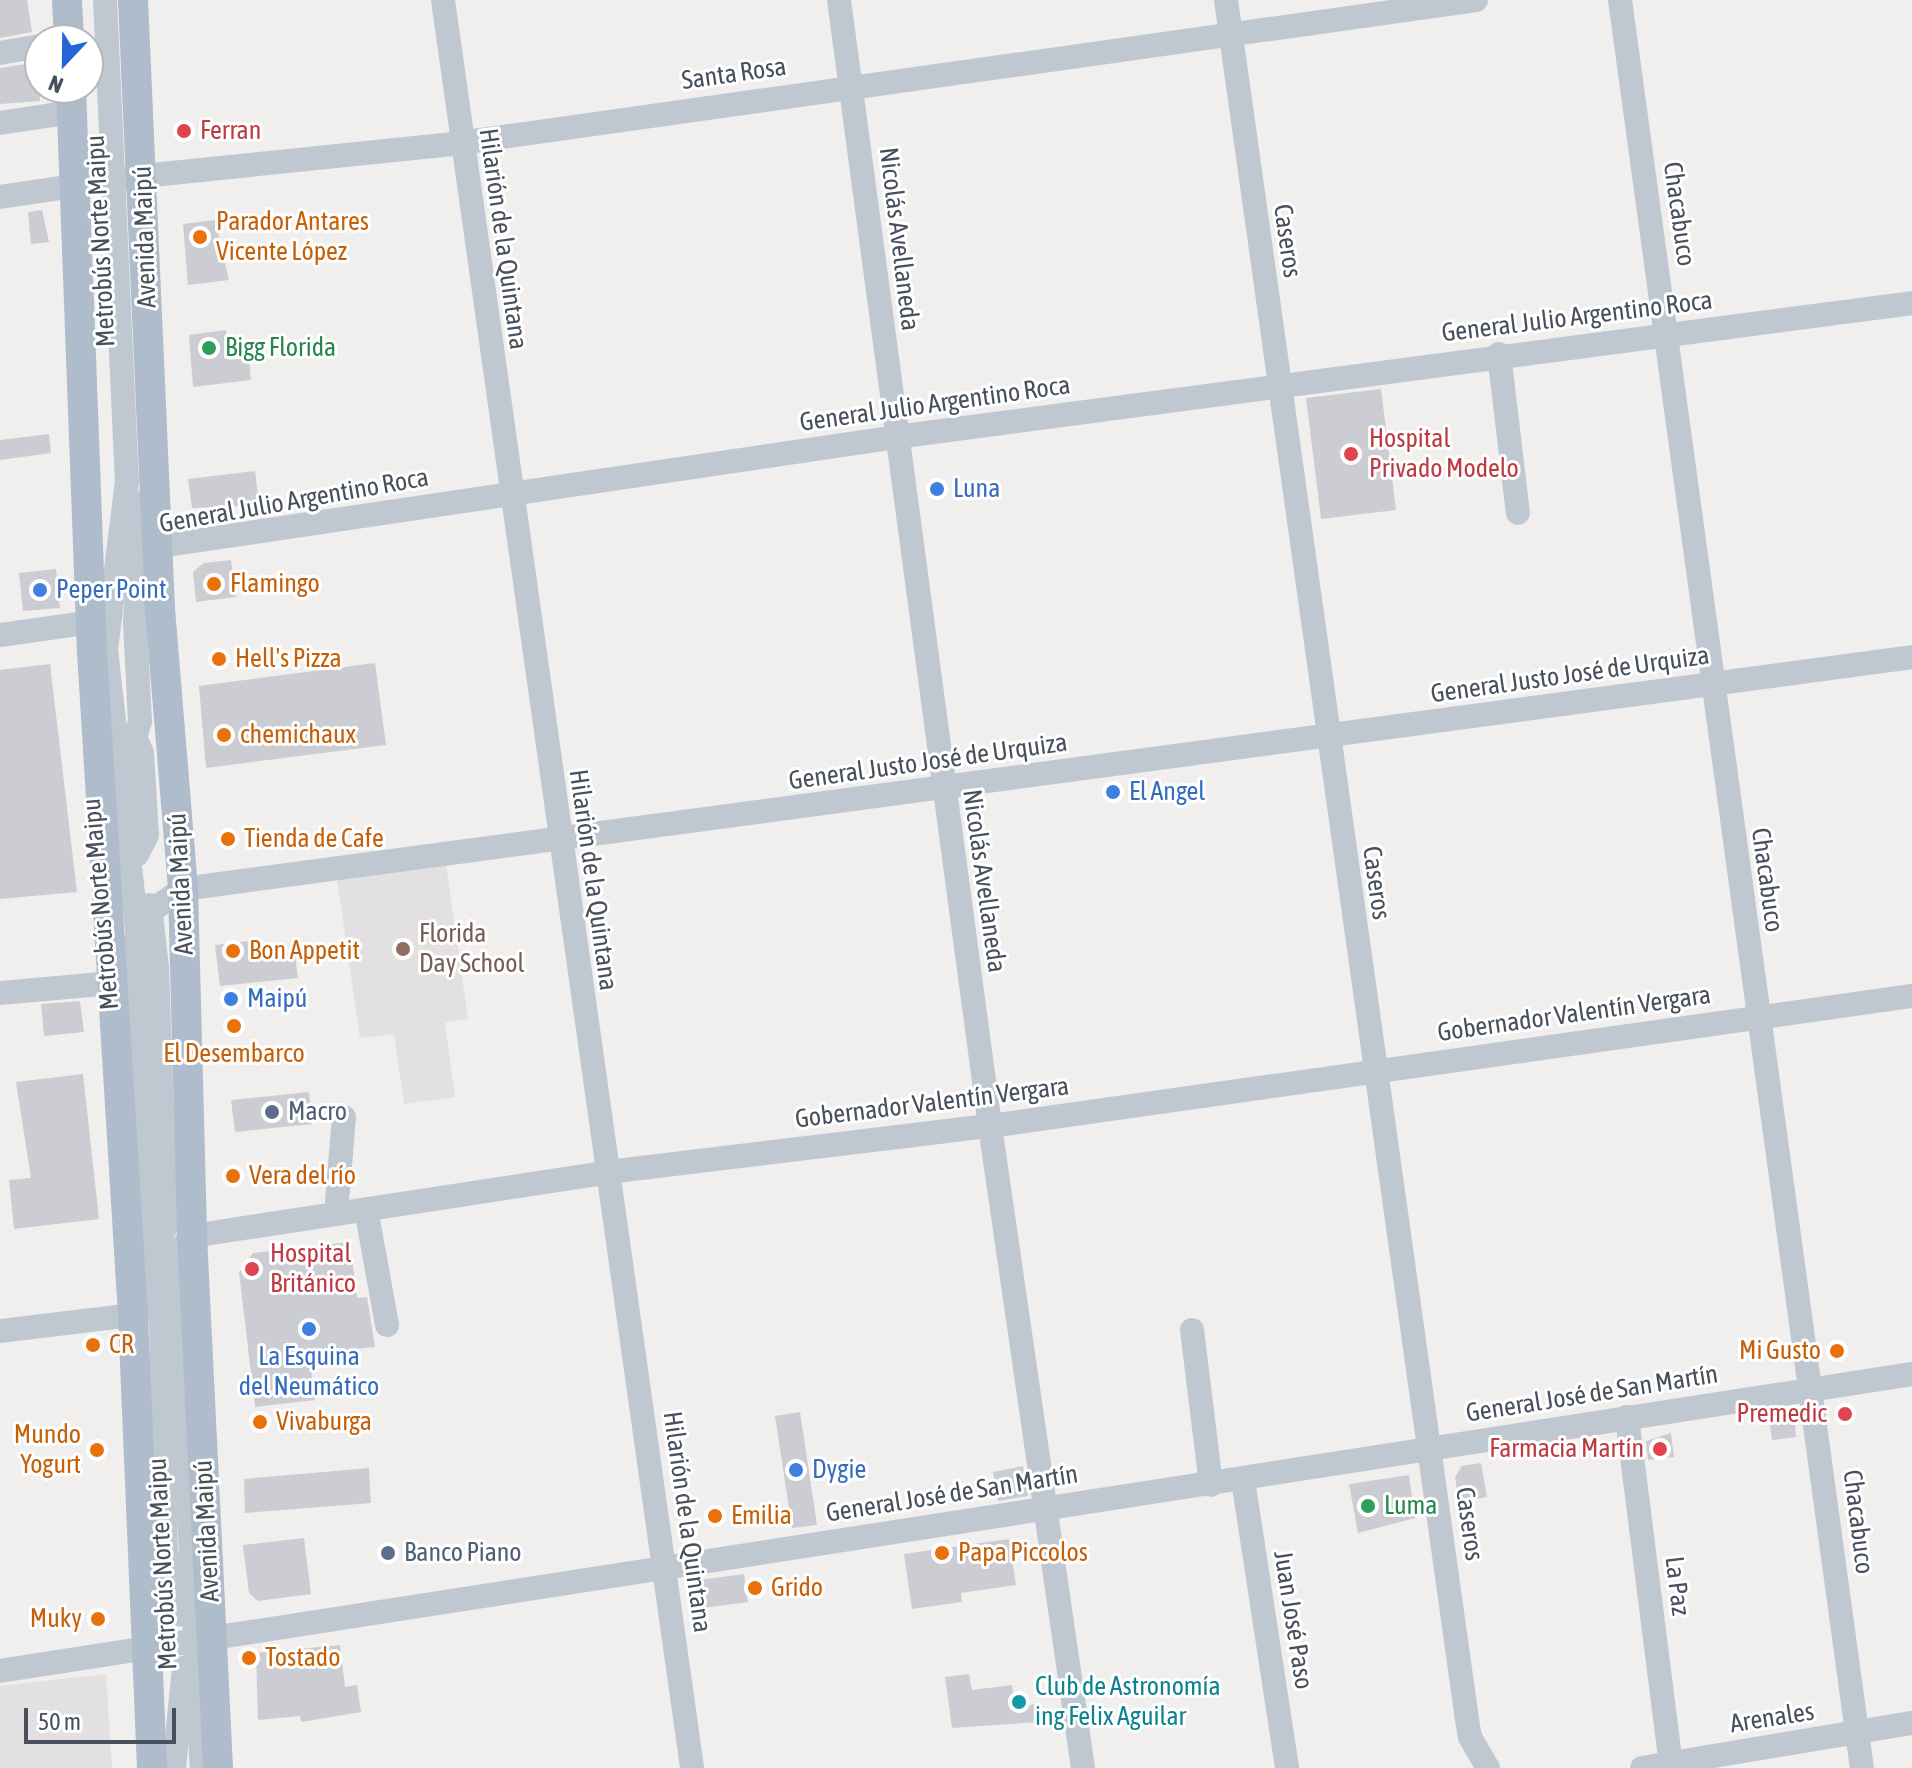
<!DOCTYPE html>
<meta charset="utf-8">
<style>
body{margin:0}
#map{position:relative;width:1912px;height:1768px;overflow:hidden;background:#f1eeee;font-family:"Asap Condensed",sans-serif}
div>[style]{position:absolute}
.education>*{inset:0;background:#e2e0e0}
.building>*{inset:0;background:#cbcdd3}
.minor>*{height:24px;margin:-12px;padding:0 12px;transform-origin:12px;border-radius:12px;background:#bfc8d0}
.major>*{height:30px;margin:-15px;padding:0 15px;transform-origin:15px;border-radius:15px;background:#afbccc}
.dots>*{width:22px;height:22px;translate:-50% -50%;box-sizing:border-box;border:4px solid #fff;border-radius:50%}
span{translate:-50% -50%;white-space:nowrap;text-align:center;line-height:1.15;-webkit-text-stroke:6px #fff;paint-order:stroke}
.street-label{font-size:26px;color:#47505b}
.health-label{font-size:26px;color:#be3a42}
.left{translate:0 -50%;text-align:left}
.right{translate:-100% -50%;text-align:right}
.food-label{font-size:26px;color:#c56008}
.leisure-label{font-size:26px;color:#27864d}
.shop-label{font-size:26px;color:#366cbe}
.education-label{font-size:26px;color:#785e54}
.service-label{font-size:26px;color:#4e5e75}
.culture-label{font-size:26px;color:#0d838f}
.north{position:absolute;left:24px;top:24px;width:80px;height:80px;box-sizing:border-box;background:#fff;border:2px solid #b5b9bd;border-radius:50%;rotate:202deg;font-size:22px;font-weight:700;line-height:32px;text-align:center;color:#47505b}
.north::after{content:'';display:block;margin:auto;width:28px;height:36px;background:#2365d6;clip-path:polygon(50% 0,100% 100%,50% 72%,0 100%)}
.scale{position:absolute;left:24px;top:1708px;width:152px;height:36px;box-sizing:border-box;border:4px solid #47505b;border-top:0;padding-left:10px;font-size:24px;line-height:28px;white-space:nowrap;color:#47505b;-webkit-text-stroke:6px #fff;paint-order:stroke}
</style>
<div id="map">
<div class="education">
<i style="clip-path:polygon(446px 864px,468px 1019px,445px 1023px,455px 1097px,404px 1104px,394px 1034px,360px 1038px,337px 879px)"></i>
<i style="clip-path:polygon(106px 1674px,112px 1768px,0 1768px,0 1686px)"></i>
</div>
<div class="building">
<i style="clip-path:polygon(0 0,27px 0,32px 32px,0 38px)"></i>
<i style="clip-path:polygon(38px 62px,40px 101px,0 104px,0 68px)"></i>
<i style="clip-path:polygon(42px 210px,49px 242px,31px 244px,28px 212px)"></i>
<i style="clip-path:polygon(215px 220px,229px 280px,188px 285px,183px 224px)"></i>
<i style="clip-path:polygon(226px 330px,229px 360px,249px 358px,251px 380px,193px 387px,189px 335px)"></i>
<i style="clip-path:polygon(1381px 389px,1396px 510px,1321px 519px,1306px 398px)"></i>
<i style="clip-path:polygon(49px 434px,51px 453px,0 460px,0 440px)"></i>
<i style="clip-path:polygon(255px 471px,259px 505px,192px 508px,188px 479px)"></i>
<i style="clip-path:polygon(231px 560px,236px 597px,196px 602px,193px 572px,204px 563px)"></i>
<i style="clip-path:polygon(56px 569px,60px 608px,23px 611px,19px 573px)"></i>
<i style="clip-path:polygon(375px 663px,386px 745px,206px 768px,199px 686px)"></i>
<i style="clip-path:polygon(50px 664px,77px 892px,0 899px,0 670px)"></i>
<i style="clip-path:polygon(249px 941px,250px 958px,295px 953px,298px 978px,220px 986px,215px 945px)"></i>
<i style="clip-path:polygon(80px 1001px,84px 1032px,44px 1036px,41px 1004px)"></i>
<i style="clip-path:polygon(83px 1074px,99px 1219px,14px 1229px,9px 1180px,31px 1178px,16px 1082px)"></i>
<i style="clip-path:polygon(309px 1092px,312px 1124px,235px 1132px,231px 1100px)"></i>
<i style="clip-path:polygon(350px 1242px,357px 1298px,367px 1297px,375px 1347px,309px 1354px,315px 1400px,255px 1407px,239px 1272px,253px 1253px)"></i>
<i style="clip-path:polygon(800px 1412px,817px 1525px,792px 1528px,775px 1416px)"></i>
<i style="clip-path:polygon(1786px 1415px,1795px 1421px,1796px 1437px,1772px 1440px,1769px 1417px)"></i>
<i style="clip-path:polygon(1671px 1433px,1674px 1457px,1648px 1460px,1646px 1441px)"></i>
<i style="clip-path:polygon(1481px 1463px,1487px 1497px,1459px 1502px,1455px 1477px,1462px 1466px)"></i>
<i style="clip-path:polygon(1023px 1466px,1028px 1496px,998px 1501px,993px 1472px)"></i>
<i style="clip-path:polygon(369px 1468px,371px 1503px,245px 1513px,244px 1479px)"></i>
<i style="clip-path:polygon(1409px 1475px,1415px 1518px,1358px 1533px,1349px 1484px)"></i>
<i style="clip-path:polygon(304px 1538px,311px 1594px,258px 1601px,249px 1593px,243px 1545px)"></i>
<i style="clip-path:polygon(1009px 1539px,1016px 1585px,961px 1593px,962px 1602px,912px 1609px,904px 1554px)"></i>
<i style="clip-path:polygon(744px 1574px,748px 1602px,695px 1609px,692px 1592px,699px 1580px)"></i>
<i style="clip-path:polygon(340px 1645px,345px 1687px,357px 1685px,361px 1712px,301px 1722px,300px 1716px,258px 1720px,256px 1653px)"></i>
<i style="clip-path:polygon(969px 1674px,972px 1690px,1012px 1685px,1015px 1706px,1035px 1704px,1038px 1722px,952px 1728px,945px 1677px)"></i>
</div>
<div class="minor">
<i style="left:105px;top:0;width:482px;rotate:87.4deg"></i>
<i style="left:127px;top:481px;width:169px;rotate:97.1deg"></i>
<i style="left:106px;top:649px;width:284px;rotate:83.7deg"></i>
<i style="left:137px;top:931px;width:335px;rotate:88.5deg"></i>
<i style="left:146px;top:1266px;width:58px;rotate:75deg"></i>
<i style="left:161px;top:1322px;width:230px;rotate:88.8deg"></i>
<i style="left:166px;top:1552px;width:64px;rotate:77.3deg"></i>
<i style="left:443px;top:0;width:1785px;rotate:81.98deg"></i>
<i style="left:839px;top:0;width:1136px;rotate:82.36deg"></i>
<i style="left:990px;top:1126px;width:649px;rotate:81.76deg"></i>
<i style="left:1226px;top:0;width:1730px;rotate:82.02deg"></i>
<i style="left:1466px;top:1713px;width:24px;rotate:81deg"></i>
<i style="left:1470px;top:1737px;width:36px;rotate:60deg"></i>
<i style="left:1620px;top:0;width:1784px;rotate:82.21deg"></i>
<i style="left:0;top:53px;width:41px;rotate:-9.9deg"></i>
<i style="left:0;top:123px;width:74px;rotate:-8.6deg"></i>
<i style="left:0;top:197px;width:145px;rotate:-8.4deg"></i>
<i style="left:143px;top:176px;width:319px;rotate:-5.9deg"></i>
<i style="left:460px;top:143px;width:1026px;rotate:-8.01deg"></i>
<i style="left:1499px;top:354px;width:160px;rotate:83.2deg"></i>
<i style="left:0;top:635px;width:92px;rotate:-8.1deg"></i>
<i style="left:91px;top:622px;width:33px;rotate:-55deg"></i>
<i style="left:110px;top:595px;width:70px;rotate:-44.4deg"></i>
<i style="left:160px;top:546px;width:744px;rotate:-8.42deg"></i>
<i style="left:896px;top:437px;width:1025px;rotate:-7.51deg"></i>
<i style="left:135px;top:736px;width:18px;rotate:68deg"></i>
<i style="left:142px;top:753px;width:82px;rotate:86.5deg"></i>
<i style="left:147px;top:835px;width:22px;rotate:117deg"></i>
<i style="left:130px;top:754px;width:34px;rotate:-73deg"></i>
<i style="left:140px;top:721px;width:99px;rotate:-92.9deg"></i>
<i style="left:135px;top:622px;width:120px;rotate:-86.2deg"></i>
<i style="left:150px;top:905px;width:62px;rotate:83.6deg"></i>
<i style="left:157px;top:967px;width:260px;rotate:88deg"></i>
<i style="left:0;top:993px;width:113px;rotate:-5.1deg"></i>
<i style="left:113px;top:983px;width:81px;rotate:-62.2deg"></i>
<i style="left:151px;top:911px;width:39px;rotate:-35deg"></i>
<i style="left:183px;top:889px;width:1744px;rotate:-7.64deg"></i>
<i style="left:155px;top:1209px;width:114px;rotate:77.8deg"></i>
<i style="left:179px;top:1320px;width:449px;rotate:87.1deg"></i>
<i style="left:366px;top:1209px;width:118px;rotate:79.7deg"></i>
<i style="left:336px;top:1214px;width:97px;rotate:-85.3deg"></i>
<i style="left:1192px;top:1330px;width:156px;rotate:83deg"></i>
<i style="left:0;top:1331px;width:134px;rotate:-6.9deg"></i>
<i style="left:133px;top:1315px;width:39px;rotate:-66deg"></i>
<i style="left:149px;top:1279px;width:61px;rotate:-45deg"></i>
<i style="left:192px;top:1236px;width:421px;rotate:-8.7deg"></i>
<i style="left:608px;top:1172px;width:385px;rotate:-6.9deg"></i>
<i style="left:990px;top:1126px;width:931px;rotate:-8.03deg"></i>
<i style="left:1627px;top:1417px;width:349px;rotate:82.8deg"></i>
<i style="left:1243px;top:1480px;width:291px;rotate:81.3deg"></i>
<i style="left:0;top:1671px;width:1935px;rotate:-8.83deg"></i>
<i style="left:174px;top:1768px;width:101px;rotate:-84.3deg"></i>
<i style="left:1642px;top:1768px;width:274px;rotate:-9.5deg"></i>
</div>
<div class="major">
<i style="left:67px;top:0;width:40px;rotate:87.1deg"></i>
<i style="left:133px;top:0;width:610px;rotate:87.46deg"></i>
<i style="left:160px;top:609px;width:281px;rotate:85.3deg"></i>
<i style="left:183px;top:889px;width:347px;rotate:88.5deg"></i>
<i style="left:192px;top:1236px;width:533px;rotate:87.2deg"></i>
<i style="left:71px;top:88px;width:564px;rotate:87.87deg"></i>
<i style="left:92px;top:652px;width:664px;rotate:86.46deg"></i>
<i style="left:133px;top:1315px;width:453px;rotate:87.6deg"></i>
</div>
<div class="dots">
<i style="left:184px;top:131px;background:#e0444e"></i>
<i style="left:200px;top:237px;background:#e8710a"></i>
<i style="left:209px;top:348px;background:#2e9e5b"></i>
<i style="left:1351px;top:454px;background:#e0444e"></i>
<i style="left:937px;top:489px;background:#3f7fe0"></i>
<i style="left:214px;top:584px;background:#e8710a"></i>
<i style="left:40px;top:590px;background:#3f7fe0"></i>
<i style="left:219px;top:659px;background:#e8710a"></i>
<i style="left:224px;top:735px;background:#e8710a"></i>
<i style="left:1113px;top:792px;background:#3f7fe0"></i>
<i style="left:228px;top:839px;background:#e8710a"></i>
<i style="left:403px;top:949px;background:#8d6e63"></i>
<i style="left:233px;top:951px;background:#e8710a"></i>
<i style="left:231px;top:999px;background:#3f7fe0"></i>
<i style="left:234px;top:1026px;background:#e8710a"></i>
<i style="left:272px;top:1112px;background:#5c6f8a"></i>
<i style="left:233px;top:1176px;background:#e8710a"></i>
<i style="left:252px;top:1269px;background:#e0444e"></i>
<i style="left:309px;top:1329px;background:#3f7fe0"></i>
<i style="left:93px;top:1345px;background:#e8710a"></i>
<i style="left:1837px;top:1351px;background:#e8710a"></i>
<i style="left:1845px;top:1414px;background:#e0444e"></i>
<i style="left:260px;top:1422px;background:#e8710a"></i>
<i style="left:1660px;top:1449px;background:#e0444e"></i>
<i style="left:97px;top:1450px;background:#e8710a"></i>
<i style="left:796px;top:1470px;background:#3f7fe0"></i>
<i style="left:1368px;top:1506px;background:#2e9e5b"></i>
<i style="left:715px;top:1516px;background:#e8710a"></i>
<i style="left:388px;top:1553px;background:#5c6f8a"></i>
<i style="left:942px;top:1553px;background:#e8710a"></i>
<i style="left:755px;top:1588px;background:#e8710a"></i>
<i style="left:98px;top:1619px;background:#e8710a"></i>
<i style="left:249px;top:1658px;background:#e8710a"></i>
<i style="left:1019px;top:1702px;background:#0f9aa8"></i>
</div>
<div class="street-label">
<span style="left:734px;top:74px;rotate:-8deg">Santa Rosa</span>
<span style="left:1679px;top:214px;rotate:82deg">Chacabuco</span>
<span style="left:145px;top:237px;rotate:-92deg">Avenida Maipú</span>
<span style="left:503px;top:239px;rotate:82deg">Hilarión de la Quintana</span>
<span style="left:899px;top:239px;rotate:83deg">Nicolás Avellaneda</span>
<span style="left:101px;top:241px;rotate:-93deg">Metrobús Norte Maipu</span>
<span style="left:1287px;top:241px;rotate:82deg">Caseros</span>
<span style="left:1577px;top:317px;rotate:-7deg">General Julio Argentino Roca</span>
<span style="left:935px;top:404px;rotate:-8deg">General Julio Argentino Roca</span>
<span style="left:294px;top:501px;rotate:-10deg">General Julio Argentino Roca</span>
<span style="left:1570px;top:675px;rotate:-8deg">General Justo José de Urquiza</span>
<span style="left:928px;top:762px;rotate:-8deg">General Justo José de Urquiza</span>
<span style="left:593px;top:880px;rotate:82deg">Hilarión de la Quintana</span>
<span style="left:1767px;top:880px;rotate:82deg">Chacabuco</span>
<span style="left:984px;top:881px;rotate:82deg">Nicolás Avellaneda</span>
<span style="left:1376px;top:883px;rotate:82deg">Caseros</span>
<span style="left:181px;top:884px;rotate:-93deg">Avenida Maipú</span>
<span style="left:101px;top:904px;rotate:-95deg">Metrobús Norte Maipu</span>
<span style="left:1574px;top:1014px;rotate:-8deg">Gobernador Valentín Vergara</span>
<span style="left:932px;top:1103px;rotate:-7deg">Gobernador Valentín Vergara</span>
<span style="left:1592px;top:1394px;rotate:-9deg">General José de San Martín</span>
<span style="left:952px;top:1494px;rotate:-9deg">General José de San Martín</span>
<span style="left:687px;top:1522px;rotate:82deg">Hilarión de la Quintana</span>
<span style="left:1858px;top:1522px;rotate:83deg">Chacabuco</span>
<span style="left:1469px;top:1524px;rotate:82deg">Caseros</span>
<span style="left:207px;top:1531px;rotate:-93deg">Avenida Maipú</span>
<span style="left:163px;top:1564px;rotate:-93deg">Metrobús Norte Maipu</span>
<span style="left:1677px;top:1586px;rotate:83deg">La Paz</span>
<span style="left:1293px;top:1620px;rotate:81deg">Juan José Paso</span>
<span style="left:1772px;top:1718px;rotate:-9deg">Arenales</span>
</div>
<div class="health-label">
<span class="left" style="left:200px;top:131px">Ferran</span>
<span class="left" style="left:1369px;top:454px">Hospital<br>Privado Modelo</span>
<span class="left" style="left:270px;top:1269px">Hospital<br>Británico</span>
<span class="right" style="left:1827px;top:1414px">Premedic</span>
<span class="right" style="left:1644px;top:1449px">Farmacia Martín</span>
</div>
<div class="food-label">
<span class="left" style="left:216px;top:237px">Parador Antares<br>Vicente López</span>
<span class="left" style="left:230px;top:584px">Flamingo</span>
<span class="left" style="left:235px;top:659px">Hell's Pizza</span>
<span class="left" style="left:240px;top:735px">chemichaux</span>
<span class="left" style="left:244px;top:839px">Tienda de Cafe</span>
<span class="left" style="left:249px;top:951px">Bon Appetit</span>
<span style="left:234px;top:1054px">El Desembarco</span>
<span class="left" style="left:249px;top:1176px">Vera del río</span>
<span class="left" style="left:109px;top:1345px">CR</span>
<span class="right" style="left:1821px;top:1351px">Mi Gusto</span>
<span class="left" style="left:276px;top:1422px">Vivaburga</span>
<span class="right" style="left:81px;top:1450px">Mundo<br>Yogurt</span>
<span class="left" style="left:731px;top:1516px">Emilia</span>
<span class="left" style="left:958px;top:1553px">Papa Piccolos</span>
<span class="left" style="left:771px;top:1588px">Grido</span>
<span class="right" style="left:82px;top:1619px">Muky</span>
<span class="left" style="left:265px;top:1658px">Tostado</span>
</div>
<div class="leisure-label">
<span class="left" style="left:225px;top:348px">Bigg Florida</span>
<span class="left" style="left:1384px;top:1506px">Luma</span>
</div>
<div class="shop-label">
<span class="left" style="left:953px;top:489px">Luna</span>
<span class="left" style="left:56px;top:590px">Peper Point</span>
<span class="left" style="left:1129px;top:792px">El Angel</span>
<span class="left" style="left:247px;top:999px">Maipú</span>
<span style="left:309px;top:1372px">La Esquina<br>del Neumático</span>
<span class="left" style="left:812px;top:1470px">Dygie</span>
</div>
<div class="education-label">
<span class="left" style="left:419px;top:949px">Florida<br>Day School</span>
</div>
<div class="service-label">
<span class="left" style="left:288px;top:1112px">Macro</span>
<span class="left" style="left:404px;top:1553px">Banco Piano</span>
</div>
<div class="culture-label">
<span class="left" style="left:1035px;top:1702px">Club de Astronomía<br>ing Felix Aguilar</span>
</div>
<div class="north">N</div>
<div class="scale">50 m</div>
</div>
